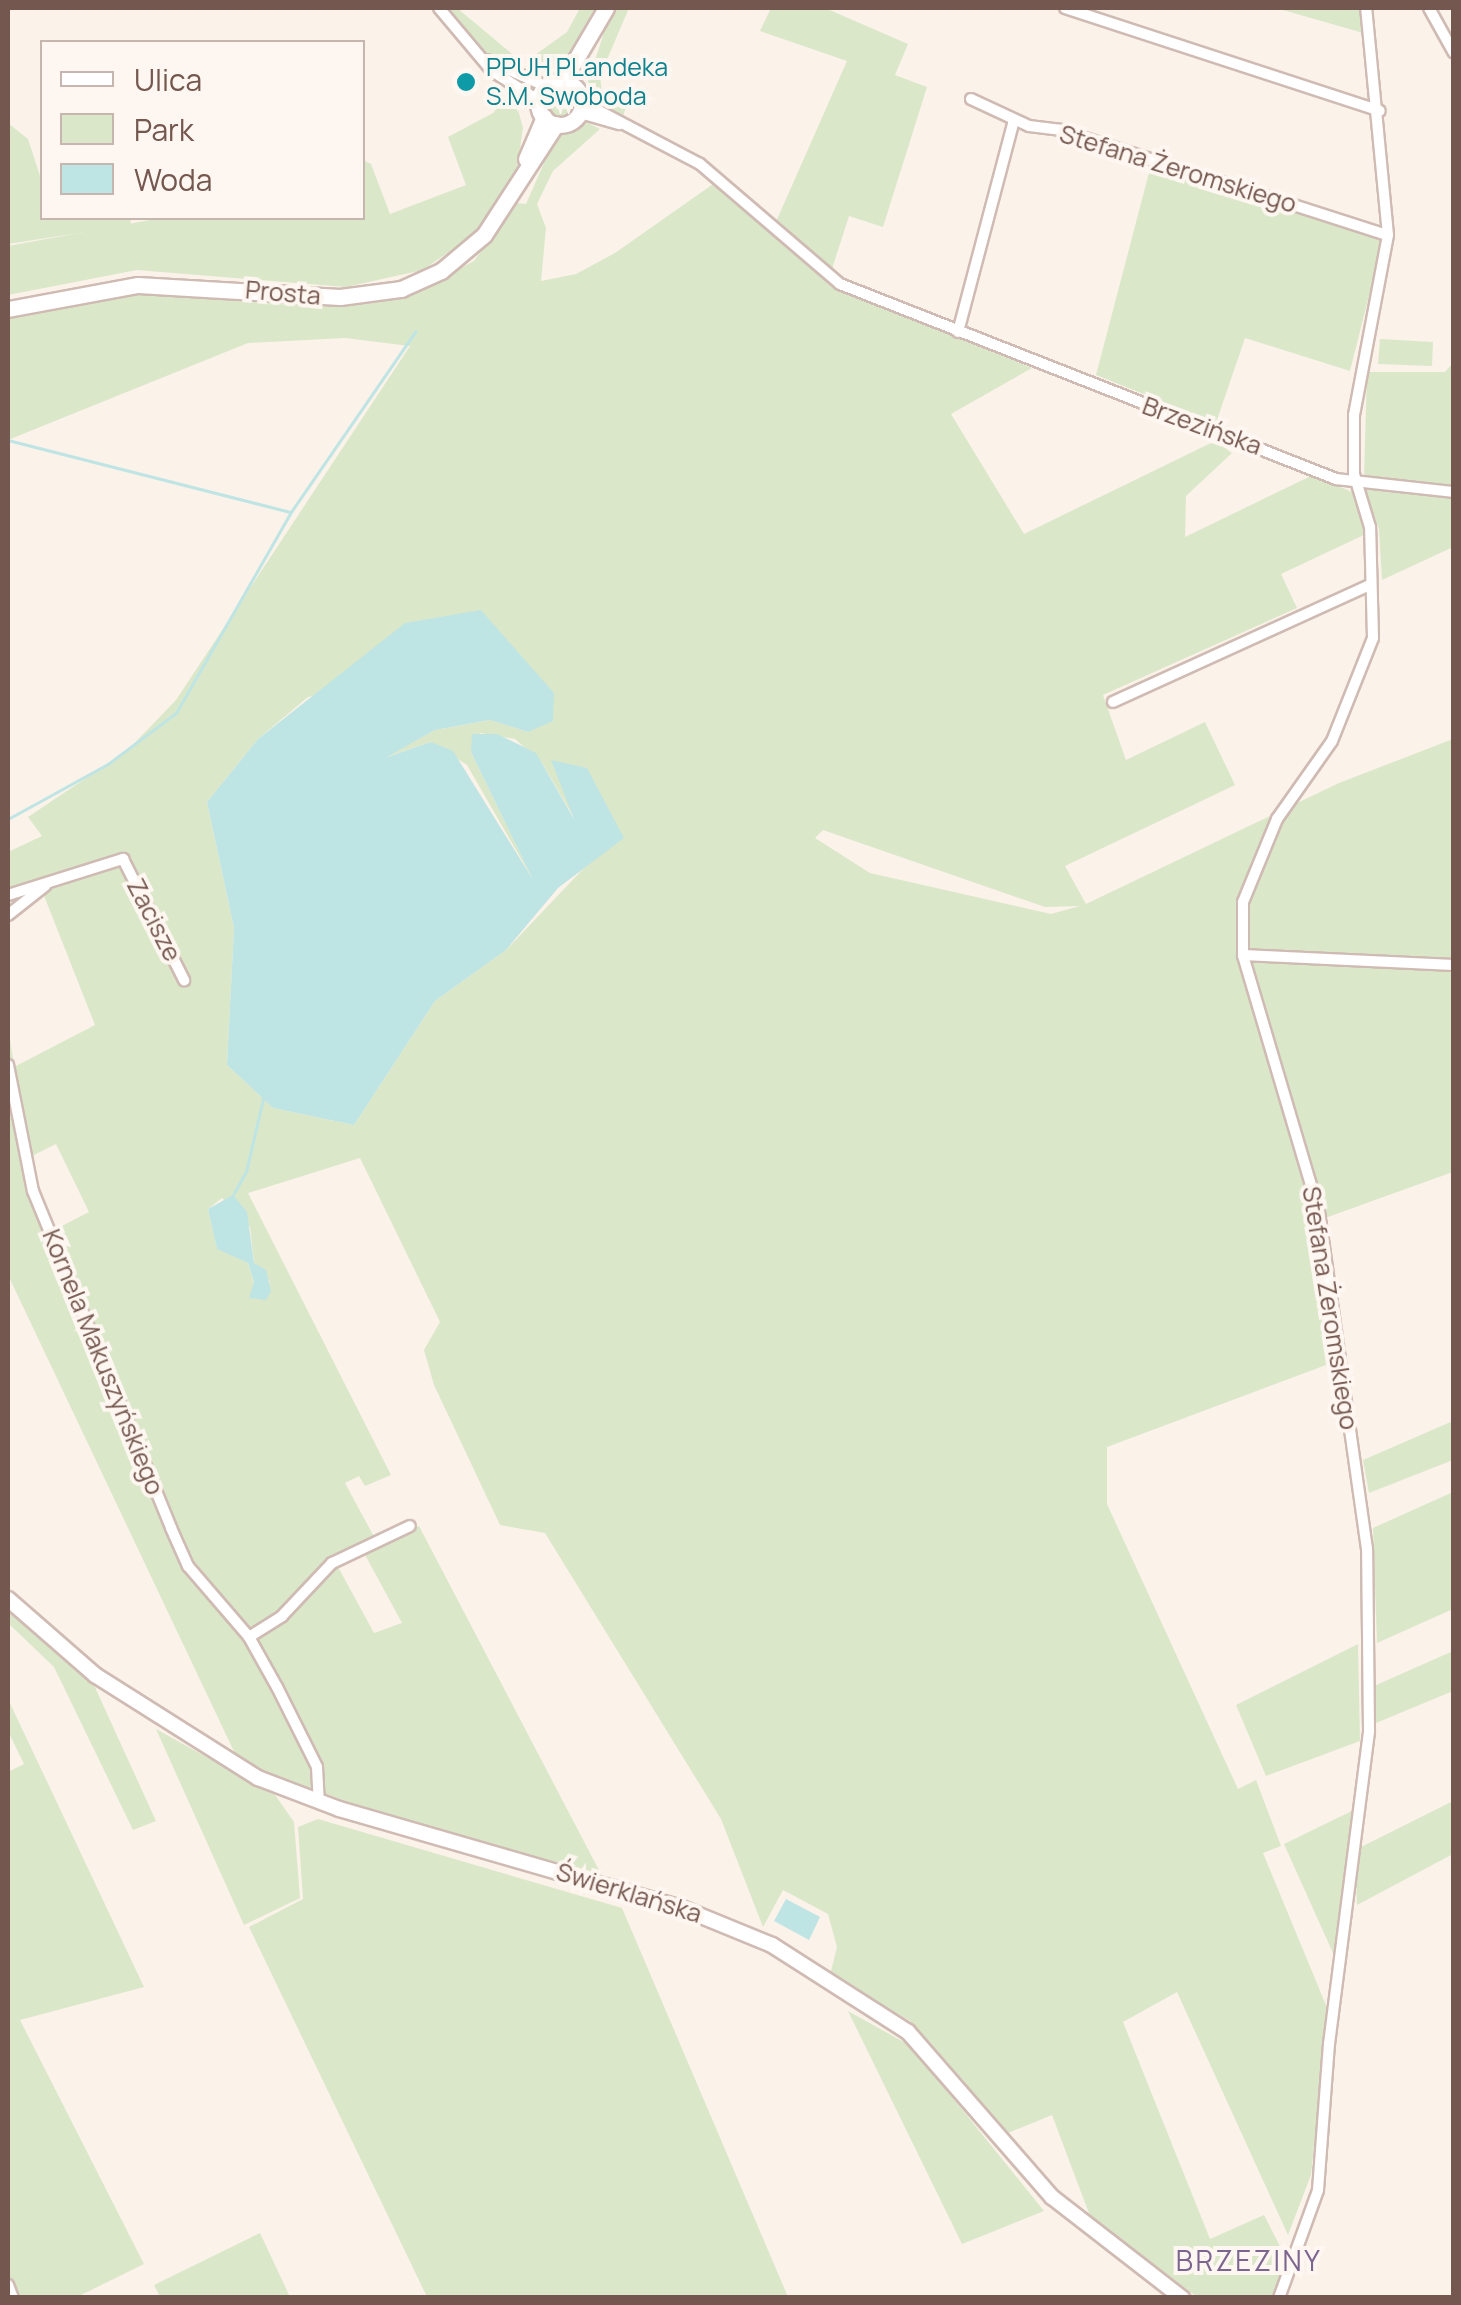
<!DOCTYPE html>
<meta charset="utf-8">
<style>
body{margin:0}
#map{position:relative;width:1461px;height:2305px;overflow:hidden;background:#fbf2ea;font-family:Manrope,sans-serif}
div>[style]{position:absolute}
.green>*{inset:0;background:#dae8c9}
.round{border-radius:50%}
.water>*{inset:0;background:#bfe4e4}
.stream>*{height:2.5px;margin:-1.25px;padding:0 1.25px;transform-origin:1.25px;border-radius:1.25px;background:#bfe4e4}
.roads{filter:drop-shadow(2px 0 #cfbbb3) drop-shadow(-2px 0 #cfbbb3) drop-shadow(0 2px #cfbbb3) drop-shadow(0 -2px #cfbbb3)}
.minor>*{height:10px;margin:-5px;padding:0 5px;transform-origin:5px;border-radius:5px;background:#fff}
.tertiary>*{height:14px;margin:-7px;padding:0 7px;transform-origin:7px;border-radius:7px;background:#fff}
.secondary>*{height:15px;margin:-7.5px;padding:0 7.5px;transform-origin:7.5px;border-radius:7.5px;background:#fff}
.secondary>.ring{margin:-7.5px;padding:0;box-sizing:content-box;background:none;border:15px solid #fff;border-radius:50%}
.dots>*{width:28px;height:28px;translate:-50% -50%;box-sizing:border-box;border:5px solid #fef6f0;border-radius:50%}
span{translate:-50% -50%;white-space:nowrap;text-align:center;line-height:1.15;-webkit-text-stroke:8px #fef6f0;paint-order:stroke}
.culture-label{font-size:25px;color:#0d838f}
.left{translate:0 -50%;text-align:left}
.street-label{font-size:25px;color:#74574f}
.neighbourhood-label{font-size:28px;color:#7c668f;letter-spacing:2.5px}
.frame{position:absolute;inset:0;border:10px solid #74574f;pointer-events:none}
.legend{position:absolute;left:40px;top:40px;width:325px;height:180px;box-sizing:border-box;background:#fef6f0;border:2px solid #c7b6b0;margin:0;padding:12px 18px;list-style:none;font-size:30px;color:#74574f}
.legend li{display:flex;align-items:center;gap:20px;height:50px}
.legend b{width:50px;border:2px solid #c7b6b0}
</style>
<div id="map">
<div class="green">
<i style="clip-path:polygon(447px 8px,457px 8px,523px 63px,512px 70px,492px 59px)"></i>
<i style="clip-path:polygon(580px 8px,595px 8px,561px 67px,526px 73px,535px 55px,567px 32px)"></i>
<i style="clip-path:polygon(612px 8px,629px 8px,600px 76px,602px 92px,621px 101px,629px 98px,623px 116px,594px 101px,586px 88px)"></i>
<i style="clip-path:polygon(771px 8px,825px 8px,908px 44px,895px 75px,927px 87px,883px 227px,849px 216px,831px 272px,775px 224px,847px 61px,760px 31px)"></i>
<i style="clip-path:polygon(1276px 8px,1364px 8px,1367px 34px)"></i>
<i class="round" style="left:546px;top:88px;width:30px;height:30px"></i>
<i style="clip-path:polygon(513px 91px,523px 128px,517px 168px,474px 234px,423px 270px,346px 287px,137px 270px,8px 295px,8px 246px,161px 218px,362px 218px,363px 160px,371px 164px,390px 214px,466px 185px,448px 137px,493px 113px)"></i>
<i style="clip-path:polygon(8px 123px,28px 139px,42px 182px,42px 218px,130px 218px,131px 225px,8px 244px)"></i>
<i style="clip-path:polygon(evenodd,588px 123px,600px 129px,553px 171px,537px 204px,546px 228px,541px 281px,576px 274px,615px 253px,716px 182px,833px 288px,1032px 368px,951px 414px,1024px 534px,1215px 441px,1232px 453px,1186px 496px,1185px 537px,1313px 475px,1352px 492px,1366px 534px,1281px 574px,1297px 608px,1103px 695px,1126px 760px,1205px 722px,1235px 785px,1065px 866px,1086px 904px,1339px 783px,1453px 739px,1453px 1172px,1314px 1222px,1326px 1365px,1107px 1447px,1107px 1504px,1238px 1789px,1256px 1780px,1281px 1846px,1263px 1853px,1328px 2010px,1311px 2175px,1288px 2235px,1177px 1992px,1123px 2022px,1210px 2239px,1264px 2215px,1289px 2264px,1271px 2297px,1197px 2297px,1090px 2216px,1052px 2115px,998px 2137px,910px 2021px,830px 1975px,837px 1947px,828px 1914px,783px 1890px,763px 1927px,721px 1819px,545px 1533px,500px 1525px,434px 1385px,424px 1350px,440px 1322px,360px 1158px,248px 1193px,391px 1475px,365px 1486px,359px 1476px,345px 1483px,378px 1544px,419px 1526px,601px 1874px,392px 1818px,239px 1762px,8px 1275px,8px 1024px,14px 1067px,95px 1025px,41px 888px,87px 877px,76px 867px,8px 890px,8px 852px,42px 836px,28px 817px,128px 750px,176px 700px,410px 346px,345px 338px,248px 343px,8px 440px,8px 318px,89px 298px,156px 293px,327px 306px,408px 296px,474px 261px,517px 203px,526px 204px,555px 138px,588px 123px,522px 661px,554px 693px,528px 732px,490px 720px,435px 730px,386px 757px,431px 742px,467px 765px,532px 878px,471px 752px,480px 733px,515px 739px,542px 763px,576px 821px,552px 760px,602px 849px,506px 950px,435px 1001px,354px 1125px,273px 1108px,227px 1065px,234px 928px,207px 802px,258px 739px,308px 697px,522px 661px,588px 123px,823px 830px,1045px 907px,1080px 906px,1051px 914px,870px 873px,815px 838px,823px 830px,588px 123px,56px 1144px,89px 1212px,54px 1230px,28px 1158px,56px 1144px,588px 123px,222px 1198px,250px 1227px,254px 1263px,270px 1282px,250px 1298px,254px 1283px,248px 1263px,217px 1248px,208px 1209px,222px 1198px,588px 123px,363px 1551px,402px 1623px,374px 1633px,337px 1565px,363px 1551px)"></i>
<i style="clip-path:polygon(1151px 165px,1383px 240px,1350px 371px,1245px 338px,1216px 423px,1096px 375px)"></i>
<i style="clip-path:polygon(1380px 339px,1433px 342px,1432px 366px,1378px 364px)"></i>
<i style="clip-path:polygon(1453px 363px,1453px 487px,1364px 478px,1367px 372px,1445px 372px)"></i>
<i style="clip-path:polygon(1364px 488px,1453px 495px,1453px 547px,1382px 580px,1379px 529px)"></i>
<i style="clip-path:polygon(1453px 1421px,1453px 1460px,1369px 1493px,1363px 1460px)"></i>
<i style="clip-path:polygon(1453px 1492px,1453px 1609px,1377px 1643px,1373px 1528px)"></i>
<i style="clip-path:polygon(8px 1612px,94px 1685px,156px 1821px,133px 1830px,54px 1667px,8px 1623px)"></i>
<i style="clip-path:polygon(1358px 1644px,1360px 1741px,1266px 1776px,1236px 1705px)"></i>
<i style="clip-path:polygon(1453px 1651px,1453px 1691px,1376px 1723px,1374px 1686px)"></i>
<i style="clip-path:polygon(8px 1699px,144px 1987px,20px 2020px,144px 2264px,77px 2297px,18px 2297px,8px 2276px,8px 1772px,24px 1764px,8px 1731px)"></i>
<i style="clip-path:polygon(156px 1729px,275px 1795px,294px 1822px,300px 1898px,244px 1925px)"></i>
<i style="clip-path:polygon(1453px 1801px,1453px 1854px,1357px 1905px,1355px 1850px)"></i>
<i style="clip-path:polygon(1354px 1810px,1337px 1962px,1284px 1844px)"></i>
<i style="clip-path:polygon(318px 1819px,622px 1908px,788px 2297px,427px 2297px,249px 1927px,303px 1899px,298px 1827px)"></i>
<i style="clip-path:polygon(848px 2011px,911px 2046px,1044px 2211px,962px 2244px)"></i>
<i style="clip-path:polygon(260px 2233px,290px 2297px,160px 2297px,154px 2285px)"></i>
</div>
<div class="water">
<i style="clip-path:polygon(481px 610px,554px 693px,553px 721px,528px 732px,490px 720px,435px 730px,387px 757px,431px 742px,453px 751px,532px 878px,471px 752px,472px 734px,497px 734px,536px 753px,574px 819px,551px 760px,587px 768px,624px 838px,558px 888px,506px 950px,435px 1001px,354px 1125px,273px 1108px,227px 1065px,234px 928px,207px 802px,258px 739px,405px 623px)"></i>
<i style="clip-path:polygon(233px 1195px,247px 1212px,254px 1263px,266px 1270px,271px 1291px,266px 1300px,249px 1298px,254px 1282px,248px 1263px,217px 1249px,208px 1209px)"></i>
<i style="clip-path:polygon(786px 1899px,820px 1917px,809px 1940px,774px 1921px)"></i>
</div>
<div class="stream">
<i style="left:8px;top:440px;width:291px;rotate:14.3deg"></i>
<i style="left:8px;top:819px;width:114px;rotate:-28.8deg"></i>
<i style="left:108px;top:764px;width:85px;rotate:-36.9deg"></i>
<i style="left:176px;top:713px;width:232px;rotate:-60.2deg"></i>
<i style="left:291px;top:512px;width:219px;rotate:-55.4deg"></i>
<i style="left:233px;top:1195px;width:26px;rotate:-61deg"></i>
<i style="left:246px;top:1172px;width:75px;rotate:-76.9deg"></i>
</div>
<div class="roads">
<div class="minor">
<i style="left:439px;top:8px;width:82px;rotate:49.9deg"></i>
<i style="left:492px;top:71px;width:54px;rotate:32.2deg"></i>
<i style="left:1065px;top:8px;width:331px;rotate:18.1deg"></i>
<i style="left:1429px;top:8px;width:51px;rotate:60.9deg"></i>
<i style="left:487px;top:60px;width:64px;rotate:24.1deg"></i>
<i style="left:971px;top:99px;width:64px;rotate:25deg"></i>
<i style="left:1029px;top:126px;width:31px;rotate:7deg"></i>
<i style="left:1060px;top:130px;width:344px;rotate:17.8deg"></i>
<i style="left:582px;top:102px;width:133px;rotate:27.7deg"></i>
<i style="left:700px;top:164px;width:184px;rotate:40.6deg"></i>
<i style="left:840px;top:284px;width:533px;rotate:21.46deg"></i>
<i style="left:1336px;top:479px;width:119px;rotate:6.3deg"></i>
<i style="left:580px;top:113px;width:41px;rotate:15.8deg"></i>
<i style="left:958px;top:332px;width:219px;rotate:-75.2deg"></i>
<i style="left:1113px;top:702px;width:282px;rotate:-24.5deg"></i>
<i style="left:8px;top:895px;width:121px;rotate:-17.4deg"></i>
<i style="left:123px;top:859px;width:136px;rotate:63.2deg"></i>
<i style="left:8px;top:915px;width:48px;rotate:-38.3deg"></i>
<i style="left:1243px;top:955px;width:211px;rotate:2.7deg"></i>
<i style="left:8px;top:1065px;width:128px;rotate:78.8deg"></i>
<i style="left:33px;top:1191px;width:364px;rotate:67.7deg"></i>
<i style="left:171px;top:1528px;width:42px;rotate:65.9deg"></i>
<i style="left:188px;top:1566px;width:94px;rotate:49.3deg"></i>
<i style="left:249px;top:1637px;width:57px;rotate:60.8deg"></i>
<i style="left:277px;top:1687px;width:89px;rotate:63.4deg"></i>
<i style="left:317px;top:1767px;width:35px;rotate:87deg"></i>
<i style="left:249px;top:1637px;width:39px;rotate:-32deg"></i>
<i style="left:282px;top:1616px;width:73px;rotate:-46.7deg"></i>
<i style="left:332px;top:1563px;width:86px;rotate:-25.4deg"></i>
<i style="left:8px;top:2285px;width:14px;rotate:69deg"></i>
<i style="left:1279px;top:2298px;width:115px;rotate:-70.1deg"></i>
<i style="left:1318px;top:2190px;width:146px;rotate:-85.7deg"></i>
<i style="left:1329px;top:2044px;width:316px;rotate:-82.7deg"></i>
<i style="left:1369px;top:1731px;width:182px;rotate:-90.6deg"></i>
<i style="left:1367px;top:1549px;width:340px;rotate:-98.1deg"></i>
<i style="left:1319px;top:1212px;width:268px;rotate:-106.5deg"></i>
<i style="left:1243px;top:955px;width:53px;rotate:-90deg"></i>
<i style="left:1243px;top:902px;width:90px;rotate:-67.7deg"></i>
<i style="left:1277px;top:819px;width:95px;rotate:-54.8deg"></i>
<i style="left:1332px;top:741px;width:111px;rotate:-68.3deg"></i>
<i style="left:1373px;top:638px;width:111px;rotate:-91.5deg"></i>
<i style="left:1370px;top:527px;width:55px;rotate:-106.8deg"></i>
<i style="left:1354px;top:474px;width:59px;rotate:-90deg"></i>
<i style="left:1354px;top:415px;width:183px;rotate:-79.3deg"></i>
<i style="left:1388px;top:235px;width:228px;rotate:-95.5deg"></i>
</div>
<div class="tertiary">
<i style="left:8px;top:1599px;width:116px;rotate:41.1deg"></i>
<i style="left:95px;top:1675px;width:193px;rotate:32.3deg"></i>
<i style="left:258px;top:1778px;width:87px;rotate:20.9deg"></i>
<i style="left:339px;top:1809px;width:354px;rotate:16.1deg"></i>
<i style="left:679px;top:1907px;width:100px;rotate:22.2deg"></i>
<i style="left:772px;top:1945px;width:161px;rotate:32.6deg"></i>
<i style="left:908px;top:2032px;width:219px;rotate:48.9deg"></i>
<i style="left:1052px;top:2197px;width:165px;rotate:37.8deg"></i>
</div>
<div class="secondary">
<i class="ring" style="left:538px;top:81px;width:29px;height:29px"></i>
<i style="left:563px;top:81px;width:85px;rotate:-59.5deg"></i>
<i style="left:526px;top:159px;width:46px;rotate:-66.8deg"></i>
<i style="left:8px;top:309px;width:132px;rotate:-10.5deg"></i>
<i style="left:138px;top:285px;width:202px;rotate:3.4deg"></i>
<i style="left:340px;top:297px;width:62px;rotate:-7.5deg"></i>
<i style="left:401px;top:289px;width:44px;rotate:-24.2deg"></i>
<i style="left:441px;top:271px;width:56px;rotate:-39.9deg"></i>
<i style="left:484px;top:235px;width:132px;rotate:-57deg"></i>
</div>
</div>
<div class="dots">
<i style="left:466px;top:82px;background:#0f9aa8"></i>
</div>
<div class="culture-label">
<span class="left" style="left:486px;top:82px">PPUH PLandeka<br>S.M. Swoboda</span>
</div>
<div class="street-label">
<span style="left:1178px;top:169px;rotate:17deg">Stefana Żeromskiego</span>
<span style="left:283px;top:293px;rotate:5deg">Prosta</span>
<span style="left:1202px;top:426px;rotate:20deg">Brzezińska</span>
<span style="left:154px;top:920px;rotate:63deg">Zacisze</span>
<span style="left:1330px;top:1308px;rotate:81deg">Stefana Żeromskiego</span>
<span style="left:103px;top:1362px;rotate:68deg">Kornela Makuszyńskiego</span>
<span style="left:629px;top:1893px;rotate:17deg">Świerklańska</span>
</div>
<div class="neighbourhood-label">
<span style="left:1249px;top:2260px">BRZEZINY</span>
</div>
<div class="frame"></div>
<ul class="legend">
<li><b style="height:12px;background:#fff"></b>Ulica</li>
<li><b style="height:28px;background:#dae8c9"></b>Park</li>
<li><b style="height:28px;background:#bfe4e4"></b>Woda</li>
</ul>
</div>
